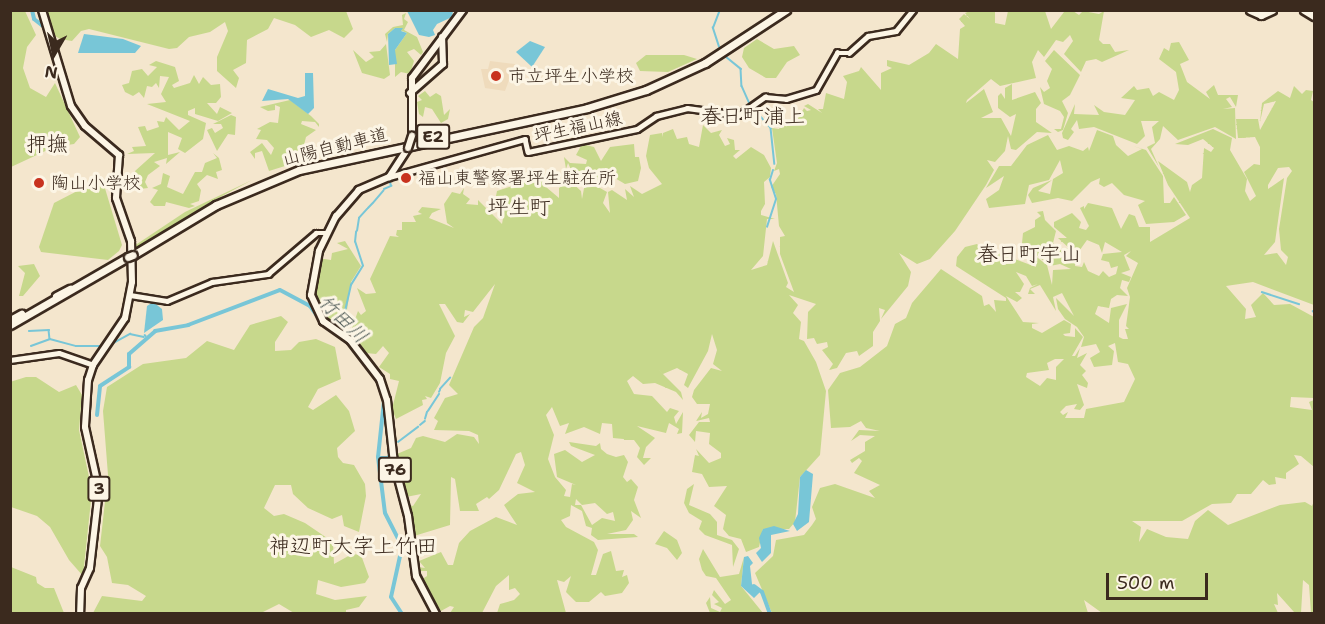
<!DOCTYPE html>
<meta charset="utf-8">
<style>
body{margin:0}
#map{position:relative;width:1325px;height:624px;overflow:hidden;background:#f4e6cd;font-family:"Shantell Sans","Klee One",sans-serif}
div>[style]{position:absolute}
.built>*{inset:0;background:#efdbbc}
.green>*{inset:0;background:#c7d88c}
.water>*{inset:0;background:#78c6d7}
.stream>*{height:1.5px;margin:-0.75px;padding:0 0.75px;transform-origin:0.75px;border-radius:0.75px;background:#78c6d7}
.river>*{height:4px;margin:-2px;padding:0 2px;transform-origin:2px;border-radius:2px;background:#78c6d7}
.roads{filter:drop-shadow(2px 0 #3b2a1e) drop-shadow(-2px 0 #3b2a1e) drop-shadow(0 2px #3b2a1e) drop-shadow(0 -2px #3b2a1e)}
.secondary>*{height:4.5px;margin:-2.25px;padding:0 2.25px;transform-origin:2.25px;border-radius:2.25px;background:#fcf5e5}
.primary>*{height:6px;margin:-3px;padding:0 3px;transform-origin:3px;border-radius:3px;background:#fcf5e5}
.highway>*{height:7px;margin:-3.5px;padding:0 3.5px;transform-origin:3.5px;border-radius:3.5px;background:#fcf5e5}
.bridges{filter:drop-shadow(2px 0 #3b2a1e) drop-shadow(-2px 0 #3b2a1e) drop-shadow(0 2px #3b2a1e) drop-shadow(0 -2px #3b2a1e)}
.primary-bridge>*{height:6px;margin:-3px;padding:0 3px;transform-origin:3px;border-radius:3px;background:#fcf5e5}
.highway-bridge>*{height:7px;margin:-3.5px;padding:0 3.5px;transform-origin:3.5px;border-radius:3.5px;background:#fcf5e5}
.dots>*{width:16px;height:16px;translate:-50% -50%;box-sizing:border-box;border:3px solid #fcf5e5;border-radius:50%}
span{translate:-50% -50%;white-space:nowrap;text-align:center;line-height:1.15;-webkit-text-stroke:6px #fcf5e5;paint-order:stroke}
.shield-label span{padding:2px 4px;background:#fcf5e5;border:2px solid;border-radius:4px;-webkit-text-stroke-width:0}
.shield-label{font-size:16px;color:#3b2a1e;font-weight:700}
.poi-label{font-size:18px;color:#3b2a1e}
.left{translate:0 -50%;text-align:left}
.street-label{font-size:18px;color:#3b2a1e}
.water-label{font-size:20px;color:#4d5956;font-style:italic}
.quarter-label{font-size:21px;color:#3b2a1e}
.frame{position:absolute;inset:0;border:12px solid #3b2a1e;pointer-events:none}
.north{position:absolute;left:24px;top:24px;width:60px;height:60px;-webkit-text-stroke:4px #fcf5e5;paint-order:stroke;rotate:189deg;font-size:16px;font-weight:700;line-height:24px;text-align:center;color:#3b2a1e}
.north::after{content:'';display:block;margin:auto;width:21px;height:27px;background:#3b2a1e;clip-path:polygon(50% 0,100% 100%,50% 72%,0 100%)}
.scale{position:absolute;left:1106px;top:573px;width:102px;height:27px;box-sizing:border-box;border:3px solid #3b2a1e;border-top:0;padding-left:8px;font-size:18px;line-height:21px;white-space:nowrap;color:#3b2a1e;-webkit-text-stroke:4px #fcf5e5;paint-order:stroke}
</style>
<div id="map">
<div class="built">
<i style="clip-path:polygon(490px 61px,515px 64px,505px 91px,485px 88px,481px 69px,488px 69px)"></i>
</div>
<div class="green">
<i style="clip-path:polygon(11px 10px,25px 11px,36px 35px,27px 47px,23px 68px,30px 88px,46px 97px,55px 83px,80px 137px,74px 144px,54px 147px,11px 167px)"></i>
<i style="clip-path:polygon(44px 11px,346px 11px,353px 29px,344px 38px,329px 30px,311px 37px,295px 25px,274px 18px,268px 29px,247px 40px,246px 63px,233px 70px,239px 78px,236px 88px,217px 71px,217px 57px,228px 31px,225px 22px,210px 32px,189px 37px,177px 48px,169px 49px,89px 29px,81px 31px,72px 41px,60px 39px,55px 36px)"></i>
<i style="clip-path:polygon(evenodd,970px 11px,995px 11px,995px 23px,1005px 25px,1008px 11px,1045px 11px,1051px 29px,1064px 12px,1073px 11px,1079px 15px,1083px 11px,1099px 14px,1104px 11px,1099px 40px,1103px 44px,1110px 44px,1115px 52px,1129px 50px,1102px 62px,1096px 59px,1086px 61px,1081px 72px,1064px 54px,1073px 41px,1070px 35px,1063px 42px,1056px 40px,1044px 57px,1038px 50px,1032px 62px,1036px 78px,1000px 86px,991px 79px,967px 100px,966px 103px,984px 89px,993px 112px,981px 118px,1001px 118px,1011px 136px,1016px 114px,1010px 117px,998px 108px,998px 96px,1001px 93px,1005px 99px,1005px 88px,1012px 84px,1012px 100px,1035px 92px,1041px 103px,1036px 109px,1036px 122px,1052px 133px,1037px 132px,1016px 150px,1011px 149px,1008px 136px,1005px 151px,995px 162px,987px 160px,994px 170px,986px 185px,955px 231px,930px 259px,917px 264px,899px 253px,911px 272px,908px 286px,881px 319px,885px 310px,879px 308px,880px 321px,873px 332px,873px 346px,859px 356px,857px 351px,846px 353px,837px 368px,829px 370px,833px 364px,822px 350px,828px 347px,827px 342px,817px 344px,814px 338px,807px 339px,808px 312px,816px 304px,789px 295px,798px 305px,793px 313px,801px 322px,799px 339px,804px 341px,816px 362px,826px 391px,820px 455px,800px 477px,795px 522px,789px 529px,763px 529px,759px 547px,746px 552px,741px 539px,729px 536px,723px 529px,726px 515px,714px 506px,727px 486px,709px 487px,702px 474px,692px 472px,695px 455px,699px 456px,696px 449px,709px 463px,721px 458px,721px 453px,709px 444px,710px 433px,696px 431px,695px 442px,689px 435px,699px 422px,710px 422px,709px 418px,696px 421px,702px 412px,701px 418px,708px 414px,710px 404px,697px 404px,692px 397px,694px 390px,711px 368px,722px 371px,713px 364px,717px 350px,712px 334px,708px 351px,688px 388px,684px 385px,688px 374px,677px 368px,663px 374px,658px 369px,681px 392px,683px 400px,676px 392px,655px 383px,643px 384px,633px 376px,627px 381px,634px 394px,652px 396px,667px 412px,670px 408px,679px 411px,674px 417px,676px 424px,683px 412px,682px 433px,677px 434px,679px 429px,669px 423px,666px 433px,637px 426px,655px 438px,646px 447px,643px 458px,651px 458px,644px 465px,637px 457px,640px 448px,634px 440px,613px 438px,612px 424px,602px 423px,600px 434px,584px 427px,565px 434px,569px 423px,560px 426px,552px 407px,546px 415px,554px 435px,548px 459px,555px 477px,566px 490px,564px 496px,570px 497px,572px 484px,576px 485px,557px 477px,554px 454px,565px 450px,582px 462px,595px 455px,571px 446px,569px 442px,596px 446px,600px 443px,601px 449px,607px 454px,616px 457px,624px 455px,628px 462px,623px 477px,627px 482px,631px 479px,638px 487px,634px 500px,641px 518px,631px 511px,633px 520px,626px 530px,607px 534px,634px 534px,638px 537px,598px 540px,591px 535px,592px 528px,586px 526px,582px 511px,571px 505px,570px 516px,561px 520px,566px 527px,594px 542px,598px 550px,591px 575px,596px 575px,603px 554px,611px 551px,616px 571px,624px 570px,622px 577px,627px 575px,629px 583px,622px 593px,605px 596px,601px 592px,589px 602px,576px 602px,566px 592px,571px 576px,564px 582px,557px 580px,566px 613px,497px 613px,500px 604px,514px 600px,520px 594px,515px 588px,509px 590px,509px 575px,496px 586px,482px 613px,450px 613px,454px 607px,450px 606px,441px 611px,421px 580px,427px 576px,427px 571px,418px 571px,418px 567px,425px 568px,419px 561px,441px 552px,448px 565px,453px 565px,459px 543px,470px 531px,496px 517px,517px 525px,504px 505px,518px 494px,535px 492px,517px 483px,525px 465px,521px 452px,516px 454px,499px 490px,489px 499px,487px 497px,476px 504px,479px 511px,460px 511px,455px 479px,451px 477px,450px 525px,414px 536px,409px 505px,413px 506px,421px 494px,406px 497px,397px 465px,402px 461px,397px 461px,397px 454px,411px 448px,416px 438px,423px 436px,445px 442px,457px 434px,474px 437px,479px 444px,478px 435px,469px 431px,434px 430px,438px 421px,434px 418px,445px 398px,458px 394px,449px 385px,474px 327px,483px 318px,495px 284px,473px 312px,465px 310px,464px 317px,470px 314px,463px 323px,457px 322px,445px 304px,439px 304px,455px 336px,446px 353px,440px 383px,431px 398px,425px 396px,427px 399px,422px 400px,423px 405px,396px 419px,392px 409px,399px 381px,390px 379px,390px 374px,379px 367px,389px 353px,383px 346px,376px 354px,366px 353px,355px 340px,352px 328px,358px 311px,361px 315px,366px 311px,357px 288px,366px 294px,376px 293px,370px 279px,390px 236px,399px 237px,396px 235px,397px 230px,402px 230px,402px 222px,416px 222px,413px 216px,422px 214px,418px 212px,422px 207px,441px 209px,432px 213px,429px 218px,454px 228px,447px 223px,444px 204px,452px 192px,460px 194px,464px 188px,463px 194px,470px 199px,466px 204px,478px 205px,478px 200px,502px 224px,504px 213px,495px 201px,497px 191px,525px 182px,520px 174px,528px 174px,530px 169px,533px 173px,552px 176px,546px 187px,559px 198px,559px 188px,570px 181px,581px 191px,582px 199px,586px 178px,574px 176px,568px 163px,566px 169px,564px 157px,570px 163px,586px 164px,587px 160px,576px 155px,582px 144px,594px 147px,601px 161px,610px 147px,634px 144px,635px 157px,639px 157px,641px 168px,638px 181px,625px 184px,603px 171px,600px 188px,607px 192px,603px 203px,610px 213px,608px 192px,612px 190px,627px 200px,625px 189px,634px 197px,630px 186px,642px 194px,662px 184px,649px 168px,646px 156px,650px 135px,662px 133px,663px 137px,663px 133px,673px 129px,677px 139px,687px 137px,689px 144px,699px 147px,703px 125px,711px 133px,722px 130px,719px 135px,725px 146px,730px 144px,727px 138px,734px 140px,735px 150px,740px 150px,733px 156px,736px 159px,751px 147px,764px 155px,771px 168px,770px 177px,764px 182px,765px 204px,761px 211px,761px 215px,775px 219px,767px 219px,763px 256px,751px 270px,767px 265px,773px 241px,788px 283px,786px 287px,794px 292px,780px 254px,780px 237px,785px 236px,779px 226px,776px 194px,771px 187px,780px 174px,779px 169px,774px 171px,777px 163px,772px 128px,779px 129px,782px 123px,796px 122px,804px 108px,807px 111px,811px 110px,804px 106px,808px 104px,822px 113px,818px 109px,823px 109px,826px 93px,844px 99px,847px 82px,843px 76px,859px 71px,861px 67px,881px 90px,881px 73px,892px 68px,887px 66px,887px 60px,909px 65px,929px 53px,936px 44px,958px 59px,960px 29px,965px 26px,959px 19px,964px 14px,970px 19px,965px 13px,970px 11px,576px 499px,582px 505px,595px 503px,607px 514px,613px 512px,615px 521px,602px 518px,592px 525px,581px 505px,575px 505px,576px 499px)"></i>
<i style="clip-path:polygon(406px 13px,404px 19px,408px 22px,404px 30px,417px 37px,423px 52px,421px 55px,414px 49px,407px 52px,414px 61px,410px 74px,401px 72px,395px 77px,395px 50px,407px 33px,395px 28px,388px 34px,387px 42px,385px 34px,393px 27px,403px 25px,402px 15px)"></i>
<i style="clip-path:polygon(757px 39px,774px 49px,794px 46px,800px 55px,787px 62px,776px 78px,766px 78px,749px 68px,742px 57px,744px 48px)"></i>
<i style="clip-path:polygon(1179px 42px,1189px 60px,1180px 64px,1187px 82px,1210px 99px,1206px 92px,1214px 85px,1218px 95px,1238px 95px,1236px 107px,1230px 97px,1226px 99px,1232px 107px,1223px 109px,1235px 108px,1236px 139px,1215px 127px,1178px 140px,1163px 126px,1160px 139px,1151px 149px,1159px 167px,1147px 147px,1155px 143px,1152px 127px,1159px 121px,1141px 121px,1145px 136px,1137px 144px,1094px 127px,1079px 129px,1077px 120px,1071px 129px,1074px 132px,1068px 140px,1063px 138px,1062px 133px,1075px 104px,1074px 114px,1099px 115px,1094px 105px,1104px 112px,1125px 115px,1135px 100px,1121px 98px,1134px 86px,1137px 90px,1149px 88px,1153px 96px,1159px 92px,1174px 100px,1179px 90px,1176px 72px,1159px 59px,1164px 48px,1169px 51px,1171px 43px)"></i>
<i style="clip-path:polygon(386px 44px,390px 75px,384px 79px,362px 73px,353px 50px,366px 62px,374px 57px,369px 52px,380px 51px)"></i>
<i style="clip-path:polygon(1054px 50px,1080px 75px,1070px 95px,1062px 101px,1068px 113px,1063px 130px,1058px 132px,1054px 129px,1061px 129px,1064px 117px,1060px 111px,1044px 104px,1040px 87px,1044px 92px,1050px 88px,1047px 81px,1052px 69px,1045px 61px)"></i>
<i style="clip-path:polygon(646px 55px,684px 55px,697px 59px,668px 72px,640px 71px,636px 63px)"></i>
<i style="clip-path:polygon(156px 61px,175px 67px,179px 81px,172px 85px,174px 88px,190px 83px,194px 75px,199px 84px,203px 77px,211px 85px,220px 84px,221px 97px,216px 103px,207px 103px,217px 114px,220px 107px,232px 113px,218px 121px,195px 114px,195px 108px,188px 111px,188px 115px,206px 123px,203px 139px,185px 153px,178px 149px,182px 138px,168px 132px,168px 155px,180px 152px,166px 164px,167px 158px,154px 162px,160px 166px,148px 175px,145px 182px,148px 188px,140px 189px,125px 178px,130px 175px,139px 180px,135px 171px,155px 153px,127px 154px,134px 151px,132px 147px,146px 146px,138px 127px,145px 126px,147px 131px,159px 127px,157px 121px,164px 122px,166px 117px,179px 130px,190px 121px,147px 104px,166px 102px,161px 94px,169px 77px,160px 76px,159px 88px,156px 83px,152px 87px,147px 86px,144px 98px,139px 92px,133px 96px,125px 92px,122px 85px,129px 83px,132px 71px,142px 69px,148px 76px,157px 67px,149px 65px)"></i>
<i style="clip-path:polygon(evenodd,1294px 86px,1302px 94px,1306px 90px,1313px 91px,1311px 100px,1314px 102px,1314px 305px,1253px 282px,1226px 286px,1246px 309px,1245px 319px,1256px 317px,1251px 305px,1263px 293px,1274px 305px,1290px 304px,1314px 317px,1314px 398px,1291px 397px,1290px 407px,1312px 410px,1309px 402px,1314px 400px,1314px 467px,1301px 456px,1294px 455px,1299px 464px,1286px 473px,1286px 479px,1275px 477px,1276px 484px,1269px 485px,1263px 480px,1251px 494px,1237px 494px,1231px 503px,1212px 504px,1182px 521px,1132px 521px,1141px 527px,1139px 542px,1147px 529px,1166px 537px,1188px 539px,1195px 521px,1208px 510px,1228px 525px,1280px 505px,1305px 502px,1312px 506px,1314px 501px,1314px 613px,1311px 613px,1309px 585px,1303px 580px,1301px 613px,1294px 612px,1277px 593px,1278px 605px,1274px 604px,1278px 613px,1102px 613px,1084px 600px,1088px 613px,772px 613px,755px 573px,773px 556px,776px 540px,804px 535px,812px 525px,816px 519px,812px 507px,820px 488px,835px 484px,875px 498px,869px 491px,880px 485px,854px 473px,862px 461px,859px 458px,852px 463px,850px 460px,865px 451px,865px 442px,875px 436px,860px 435px,851px 441px,859px 430px,880px 431px,866px 428px,861px 421px,850px 427px,831px 428px,828px 390px,840px 373px,860px 367px,887px 346px,895px 324px,906px 318px,912px 303px,941px 269px,982px 296px,984px 306px,989px 304px,996px 312px,994px 300px,1006px 301px,1006px 298px,956px 266px,957px 257px,965px 247px,977px 244px,983px 251px,993px 251px,1036px 267px,1034px 255px,1047px 265px,1052px 285px,1053px 270px,1071px 269px,1060px 264px,1050px 266px,1022px 243px,1023px 233px,1035px 227px,1035px 220px,1041px 216px,1037px 212px,1043px 211px,1045px 220px,1056px 231px,1053px 243px,1061px 250px,1069px 248px,1058px 238px,1067px 238px,1054px 227px,1054px 222px,1072px 213px,1081px 222px,1079px 228px,1086px 230px,1089px 226px,1080px 208px,1084px 206px,1084px 209px,1088px 203px,1112px 208px,1121px 229px,1129px 214px,1135px 216px,1139px 227px,1150px 227px,1150px 242px,1190px 218px,1168px 185px,1158px 161px,1187px 182px,1190px 192px,1192px 185px,1202px 178px,1204px 148px,1211px 152px,1214px 148px,1203px 139px,1188px 145px,1175px 144px,1213px 129px,1232px 138px,1230px 150px,1247px 179px,1245px 191px,1250px 201px,1256px 196px,1244px 172px,1254px 164px,1260px 165px,1260px 147px,1255px 137px,1238px 138px,1236px 119px,1258px 119px,1260px 130px,1276px 101px,1264px 104px,1260px 122px,1262px 103px,1278px 91px,1290px 98px,1294px 86px,1289px 167px,1292px 171px,1287px 178px,1279px 229px,1281px 250px,1288px 257px,1286px 265px,1277px 253px,1264px 255px,1275px 242px,1284px 178px,1268px 189px,1268px 185px,1278px 168px,1289px 167px,1294px 86px,1087px 240px,1099px 245px,1102px 253px,1105px 242px,1122px 252px,1103px 254px,1101px 260px,1109px 262px,1111px 268px,1118px 266px,1116px 274px,1109px 277px,1103px 271px,1099px 276px,1088px 271px,1084px 262px,1082px 267px,1075px 266px,1077px 254px,1087px 240px,1294px 86px,1131px 251px,1126px 256px,1138px 263px,1127px 288px,1130px 297px,1126px 326px,1129px 329px,1125px 329px,1128px 339px,1123px 339px,1119px 337px,1119px 320px,1127px 304px,1111px 308px,1109px 323px,1095px 314px,1098px 306px,1109px 308px,1111px 299px,1117px 295px,1128px 296px,1120px 288px,1122px 280px,1129px 282px,1131px 277px,1121px 273px,1130px 270px,1124px 255px,1131px 251px,1294px 86px,1016px 272px,1026px 276px,1032px 286px,1038px 284px,1030px 288px,1028px 294px,1035px 294px,1030px 289px,1040px 285px,1056px 311px,1053px 297px,1062px 293px,1074px 316px,1056px 298px,1058px 309px,1065px 319px,1077px 327px,1084px 337px,1081px 347px,1096px 344px,1100px 352px,1090px 358px,1094px 367px,1112px 365px,1114px 351px,1108px 346px,1115px 343px,1118px 362px,1128px 364px,1135px 379px,1124px 402px,1086px 409px,1084px 418px,1065px 418px,1068px 412px,1063px 415px,1060px 412px,1066px 406px,1077px 404px,1074px 409px,1080px 410px,1084px 405px,1077px 384px,1087px 388px,1088px 383px,1082px 375px,1086px 371px,1080px 365px,1087px 353px,1077px 358px,1080px 348px,1075px 356px,1072px 356px,1083px 337px,1075px 328px,1075px 337px,1065px 336px,1063px 334px,1070px 333px,1071px 324px,1064px 320px,1042px 333px,1032px 328px,1032px 324px,1039px 323px,1023px 322px,1006px 296px,1017px 302px,1022px 298px,1015px 292px,1020px 292px,1024px 284px,1016px 272px,1294px 86px,1055px 359px,1064px 359px,1056px 367px,1056px 380px,1047px 378px,1040px 386px,1026px 377px,1027px 373px,1049px 370px,1047px 363px,1055px 359px)"></i>
<i style="clip-path:polygon(425px 91px,430px 97px,436px 93px,441px 96px,444px 115px,450px 109px,448px 119px,441px 123px,432px 109px,425px 107px,423px 117px,419px 114px,417px 102px,422px 100px,418px 96px)"></i>
<i style="clip-path:polygon(290px 100px,311px 116px,319px 124px,319px 127px,315px 122px,302px 121px,301px 124px,316px 130px,306px 137px,303px 149px,293px 153px,301px 161px,269px 171px,262px 151px,255px 153px,255px 159px,250px 152px,262px 143px,271px 155px,274px 148px,267px 140px,256px 139px,261px 130px,257px 129px,270px 122px,278px 123px,280px 107px,275px 105px,275px 110px,268px 111px,260px 107px)"></i>
<i style="clip-path:polygon(231px 115px,236px 117px,235px 135px,228px 134px,217px 151px,207px 130px,212px 128px,215px 133px,223px 128px,221px 124px,213px 124px)"></i>
<i style="clip-path:polygon(1097px 130px,1113px 136px,1116px 145px,1128px 156px,1142px 149px,1133px 146px,1146px 150px,1163px 176px,1164px 203px,1170px 203px,1174px 197px,1186px 215px,1174px 222px,1146px 224px,1138px 205px,1145px 201px,1124px 195px,1112px 183px,1104px 187px,1099px 184px,1100px 178px,1091px 182px,1072px 201px,1058px 198px,1032px 203px,1028px 195px,1033px 188px,1052px 180px,1038px 191px,1050px 194px,1053px 179px,1063px 173px,1060px 160px,1049px 180px,1029px 185px,1025px 204px,989px 208px,986px 199px,999px 190px,1004px 176px,986px 188px,999px 166px,1011px 166px,1027px 145px,1048px 135px,1057px 150px,1069px 146px,1083px 151px,1088px 147px,1089px 151px)"></i>
<i style="clip-path:polygon(213px 153px,219px 158px,222px 170px,216px 172px,218px 179px,207px 175px,197px 184px,201px 190px,199px 201px,190px 204px,195px 206px,189px 208px,166px 202px,165px 206px,154px 206px,150px 202px,158px 190px,152px 188px,161px 184px,163px 173px,170px 176px,167px 187px,183px 194px,195px 172px,202px 172px,205px 163px,217px 158px)"></i>
<i style="clip-path:polygon(252px 180px,209px 203px,133px 250px,134px 246px,185px 212px)"></i>
<i style="clip-path:polygon(104px 185px,122px 245px,119px 251px,108px 260px,41px 252px,39px 247px,54px 203px,87px 186px)"></i>
<i style="clip-path:polygon(345px 241px,361px 266px,351px 282px,347px 310px,337px 328px,319px 309px,313px 290px,318px 258px,331px 260px,332px 253px,348px 249px,337px 243px)"></i>
<i style="clip-path:polygon(34px 264px,40px 276px,23px 296px,19px 296px,25px 273px,18px 266px)"></i>
<i style="clip-path:polygon(281px 316px,288px 322px,275px 342px,275px 351px,291px 350px,299px 342px,316px 339px,335px 347px,341px 379px,318px 389px,308px 407px,313px 410px,336px 395px,349px 411px,355px 431px,337px 448px,338px 457px,343px 463px,354px 465px,365px 484px,366px 496px,359px 532px,344px 526px,342px 515px,332px 519px,308px 508px,293px 494px,291px 485px,275px 485px,264px 508px,274px 516px,284px 514px,305px 523px,333px 542px,334px 564px,352px 554px,361px 555px,369px 577px,365px 583px,341px 587px,318px 580px,316px 594px,335px 600px,367px 596px,359px 607px,346px 610px,346px 613px,294px 613px,279px 604px,261px 613px,93px 613px,102px 596px,142px 601px,146px 596px,128px 585px,112px 583px,107px 557px,100px 546px,108px 475px,103px 411px,107px 387px,143px 364px,186px 358px,207px 341px,234px 350px,250px 325px)"></i>
<i style="clip-path:polygon(26px 377px,36px 377px,59px 392px,76px 385px,82px 395px,79px 430px,92px 491px,83px 576px,69px 560px,50px 527px,37px 516px,11px 507px,10px 382px)"></i>
<i style="clip-path:polygon(694px 484px,689px 505px,710px 514px,717px 522px,717px 535px,732px 540px,739px 549px,733px 567px,732px 545px,705px 535px,699px 529px,702px 521px,689px 513px,684px 503px,687px 489px)"></i>
<i style="clip-path:polygon(664px 531px,677px 540px,682px 553px,677px 560px,667px 548px,655px 544px)"></i>
<i style="clip-path:polygon(703px 549px,720px 577px,739px 574px,744px 557px,741px 586px,763px 613px,710px 613px,706px 603px,710px 597px,711px 608px,720px 612px,722px 608px,714px 604px,719px 602px,712px 595px,714px 590px,725px 604px,731px 600px,716px 578px,706px 576px,702px 570px,699px 559px)"></i>
<i style="clip-path:polygon(11px 567px,36px 577px,37px 583px,45px 588px,54px 588px,64px 613px,11px 613px)"></i>
</div>
<div class="water">
<i style="clip-path:polygon(407px 11px,407px 10px,453px 11px,452px 17px,437px 24px,433px 30px,435px 35px,429px 37px,419px 35px)"></i>
<i style="clip-path:polygon(395px 28px,403px 28px,401px 31px,407px 33px,395px 50px,397px 64px,389px 65px,388px 34px)"></i>
<i style="clip-path:polygon(84px 34px,123px 39px,141px 46px,135px 53px,78px 53px)"></i>
<i style="clip-path:polygon(530px 41px,545px 47px,532px 67px,516px 52px)"></i>
<i style="clip-path:polygon(305px 73px,313px 73px,314px 108px,308px 114px,288px 99px,262px 101px,268px 89px,298px 98px,305px 96px)"></i>
<i style="clip-path:polygon(153px 302px,162px 309px,163px 320px,144px 333px,147px 306px)"></i>
<i style="clip-path:polygon(806px 470px,813px 474px,809px 522px,797px 531px,793px 524px,798px 514px,800px 477px)"></i>
<i style="clip-path:polygon(774px 526px,790px 531px,771px 535px,771px 553px,762px 562px,756px 553px,761px 548px,759px 538px,763px 529px)"></i>
<i style="clip-path:polygon(748px 556px,753px 563px,750px 566px,752px 584px,760px 592px,754px 598px,741px 586px,744px 557px)"></i>
</div>
<div class="stream">
<i style="left:719px;top:47px;width:20px;rotate:-108deg"></i>
<i style="left:713px;top:28px;width:19px;rotate:-69deg"></i>
<i style="left:724px;top:55px;width:22px;rotate:39deg"></i>
<i style="left:741px;top:69px;width:17px;rotate:87deg"></i>
<i style="left:742px;top:86px;width:20px;rotate:66deg"></i>
<i style="left:753px;top:108px;width:27px;rotate:48deg"></i>
<i style="left:771px;top:128px;width:36px;rotate:84deg"></i>
<i style="left:384px;top:189px;width:8px;rotate:-23deg"></i>
<i style="left:391px;top:186px;width:6px;rotate:-108deg"></i>
<i style="left:373px;top:203px;width:16px;rotate:-50deg"></i>
<i style="left:368px;top:208px;width:6px;rotate:-45deg"></i>
<i style="left:767px;top:227px;width:29px;rotate:-72deg"></i>
<i style="left:776px;top:199px;width:20px;rotate:-108deg"></i>
<i style="left:770px;top:180px;width:10px;rotate:-73deg"></i>
<i style="left:357px;top:231px;width:13px;rotate:-81deg"></i>
<i style="left:359px;top:218px;width:12px;rotate:-48deg"></i>
<i style="left:1262px;top:292px;width:39px;rotate:18deg"></i>
<i style="left:1313px;top:311px;width:1px;rotate:45deg"></i>
<i style="left:341px;top:329px;width:45px;rotate:-77.2deg"></i>
<i style="left:351px;top:285px;width:22px;rotate:-58deg"></i>
<i style="left:363px;top:266px;width:25px;rotate:-108deg"></i>
<i style="left:355px;top:242px;width:10px;rotate:-84deg"></i>
<i style="left:29px;top:331px;width:20px;rotate:-3deg"></i>
<i style="left:49px;top:330px;width:9px;rotate:84deg"></i>
<i style="left:145px;top:335px;width:1px;rotate:45deg"></i>
<i style="left:110px;top:345px;width:23px;rotate:-29deg"></i>
<i style="left:130px;top:334px;width:14px;rotate:12deg"></i>
<i style="left:31px;top:346px;width:20px;rotate:-20deg"></i>
<i style="left:50px;top:339px;width:27px;rotate:15deg"></i>
<i style="left:76px;top:346px;width:27px"></i>
<i style="left:440px;top:389px;width:15px;rotate:-48deg"></i>
<i style="left:439px;top:392px;width:2px;rotate:-63deg"></i>
<i style="left:428px;top:411px;width:20px;rotate:-57deg"></i>
<i style="left:425px;top:419px;width:7px;rotate:-74deg"></i>
<i style="left:420px;top:425px;width:6px;rotate:-39deg"></i>
<i style="left:398px;top:442px;width:25px;rotate:-37deg"></i>
<i style="left:378px;top:457px;width:10px"></i>
<i style="left:388px;top:457px;width:5px;rotate:-68deg"></i>
</div>
<div class="river">
<i style="left:32px;top:10px;width:9px;rotate:77deg"></i>
<i style="left:34px;top:19px;width:16px;rotate:38deg"></i>
<i style="left:56px;top:67px;width:43px;rotate:72.4deg"></i>
<i style="left:323px;top:323px;width:22px;rotate:39deg"></i>
<i style="left:384px;top:401px;width:56px;rotate:96.1deg"></i>
<i style="left:378px;top:457px;width:56px;rotate:82.9deg"></i>
<i style="left:385px;top:513px;width:38px;rotate:63deg"></i>
<i style="left:402px;top:547px;width:51px;rotate:102.4deg"></i>
<i style="left:391px;top:597px;width:20px;rotate:57deg"></i>
<i style="left:97px;top:415px;width:29px;rotate:-84deg"></i>
<i style="left:100px;top:386px;width:35px;rotate:-33deg"></i>
<i style="left:129px;top:367px;width:13px;rotate:-90deg"></i>
<i style="left:129px;top:354px;width:35px;rotate:-41deg"></i>
<i style="left:155px;top:331px;width:34px;rotate:-10deg"></i>
<i style="left:188px;top:325px;width:98px;rotate:-20.8deg"></i>
<i style="left:280px;top:290px;width:34px;rotate:28deg"></i>
<i style="left:310px;top:306px;width:14px;rotate:54deg"></i>
<i style="left:754px;top:586px;width:10px;rotate:37deg"></i>
<i style="left:762px;top:592px;width:23px;rotate:70deg"></i>
</div>
<div class="roads">
<div class="secondary">
<i style="left:389px;top:177px;width:141px;rotate:-15.6deg"></i>
<i style="left:525px;top:139px;width:13px;rotate:77deg"></i>
<i style="left:528px;top:152px;width:111px;rotate:-11.9deg"></i>
<i style="left:637px;top:129px;width:23px;rotate:-34deg"></i>
<i style="left:656px;top:116px;width:32px;rotate:-14deg"></i>
<i style="left:687px;top:108px;width:52px;rotate:7.7deg"></i>
<i style="left:739px;top:115px;width:32px;rotate:-35deg"></i>
<i style="left:765px;top:97px;width:21px;rotate:5deg"></i>
<i style="left:786px;top:99px;width:31px;rotate:-17deg"></i>
<i style="left:816px;top:90px;width:43px;rotate:-60.4deg"></i>
<i style="left:837px;top:53px;width:12px"></i>
<i style="left:849px;top:53px;width:25px;rotate:-42deg"></i>
<i style="left:868px;top:36px;width:28px;rotate:-10deg"></i>
<i style="left:896px;top:31px;width:27px;rotate:-51deg"></i>
<i style="left:130px;top:295px;width:37px;rotate:9deg"></i>
<i style="left:167px;top:301px;width:49px;rotate:-22.9deg"></i>
<i style="left:212px;top:282px;width:57px;rotate:-8.1deg"></i>
<i style="left:268px;top:274px;width:63px;rotate:-40.5deg"></i>
<i style="left:316px;top:233px;width:12px"></i>
<i style="left:10px;top:360px;width:49px;rotate:-8.1deg"></i>
<i style="left:59px;top:353px;width:36px;rotate:19deg"></i>
</div>
<div class="primary">
<i style="left:42px;top:10px;width:100px;rotate:73.2deg"></i>
<i style="left:71px;top:106px;width:24px;rotate:55deg"></i>
<i style="left:85px;top:126px;width:45px;rotate:40.5deg"></i>
<i style="left:119px;top:155px;width:43px;rotate:94deg"></i>
<i style="left:116px;top:198px;width:46px;rotate:70.8deg"></i>
<i style="left:131px;top:241px;width:41px;rotate:88.6deg"></i>
<i style="left:132px;top:282px;width:37px;rotate:101deg"></i>
<i style="left:125px;top:318px;width:57px;rotate:124.2deg"></i>
<i style="left:93px;top:365px;width:16px;rotate:108deg"></i>
<i style="left:88px;top:380px;width:47px;rotate:93.7deg"></i>
<i style="left:85px;top:427px;width:65px;rotate:77.5deg"></i>
<i style="left:99px;top:490px;width:79px;rotate:96.6deg"></i>
<i style="left:90px;top:568px;width:22px;rotate:114deg"></i>
<i style="left:81px;top:588px;width:26px;rotate:92deg"></i>
<i style="left:410px;top:93px;width:44px;rotate:-41.3deg"></i>
<i style="left:443px;top:64px;width:27px;rotate:-92deg"></i>
<i style="left:412px;top:136px;width:58px;rotate:-90deg"></i>
<i style="left:412px;top:78px;width:85px;rotate:-53.1deg"></i>
<i style="left:408px;top:148px;width:35px;rotate:123deg"></i>
<i style="left:389px;top:177px;width:33px;rotate:157deg"></i>
<i style="left:359px;top:190px;width:35px;rotate:131deg"></i>
<i style="left:336px;top:216px;width:39px;rotate:116deg"></i>
<i style="left:319px;top:251px;width:45px;rotate:100.3deg"></i>
<i style="left:311px;top:295px;width:29px;rotate:65deg"></i>
<i style="left:323px;top:321px;width:33px;rotate:35deg"></i>
<i style="left:350px;top:340px;width:49px;rotate:52.4deg"></i>
<i style="left:380px;top:379px;width:22px;rotate:72deg"></i>
<i style="left:387px;top:400px;width:63px;rotate:83.7deg"></i>
<i style="left:394px;top:463px;width:55px;rotate:75.2deg"></i>
<i style="left:408px;top:516px;width:61px;rotate:82.4deg"></i>
<i style="left:416px;top:576px;width:43px;rotate:62.2deg"></i>
</div>
<div class="highway">
<i style="left:1250px;top:10px;width:12px;rotate:24deg"></i>
<i style="left:1261px;top:15px;width:12px;rotate:-24deg"></i>
<i style="left:1304px;top:10px;width:12px;rotate:31deg"></i>
<i style="left:133px;top:255px;width:97px;rotate:-31.1deg"></i>
<i style="left:216px;top:205px;width:90px;rotate:-22.9deg"></i>
<i style="left:299px;top:170px;width:295px;rotate:-12.1deg"></i>
<i style="left:587px;top:108px;width:62px;rotate:-17deg"></i>
<i style="left:646px;top:90px;width:65px;rotate:-24.6deg"></i>
<i style="left:705px;top:63px;width:97px;rotate:-33.2deg"></i>
<i style="left:56px;top:296px;width:16px;rotate:-27deg"></i>
<i style="left:10px;top:320px;width:13px;rotate:-29deg"></i>
<i style="left:10px;top:325px;width:136px;rotate:-30deg"></i>
</div>
</div>
<div class="bridges">
<div class="primary-bridge">
<i style="left:408px;top:148px;width:13px;rotate:-72deg"></i>
</div>
<div class="highway-bridge">
<i style="left:128px;top:257px;width:5px;rotate:-22deg"></i>
</div>
</div>
<div class="dots">
<i style="left:496px;top:76px;background:#c8321e"></i>
<i style="left:406px;top:178px;background:#c8321e"></i>
<i style="left:39px;top:183px;background:#c8321e"></i>
</div>
<div class="shield-label">
<span style="left:433px;top:137px">E2</span>
<span style="left:395px;top:470px">76</span>
<span style="left:99px;top:489px">3</span>
</div>
<div class="poi-label">
<span class="left" style="left:508px;top:76px">市立坪生小学校</span>
<span class="left" style="left:418px;top:178px">福山東警察署坪生駐在所</span>
<span class="left" style="left:51px;top:183px">陶山小学校</span>
</div>
<div class="street-label">
<span style="left:578px;top:127px;rotate:-12deg">坪生福山線</span>
<span style="left:335px;top:147px;rotate:-14deg">山陽自動車道</span>
</div>
<div class="water-label">
<span style="left:343px;top:319px;rotate:44deg">竹田川</span>
</div>
<div class="quarter-label">
<span style="left:753px;top:116px">春日町浦上</span>
<span style="left:47px;top:144px">押撫</span>
<span style="left:519px;top:207px">坪生町</span>
<span style="left:1029px;top:254px">春日町宇山</span>
<span style="left:353px;top:546px">神辺町大字上竹田</span>
</div>
<div class="frame"></div>
<div class="north">N</div>
<div class="scale">500 m</div>
</div>
